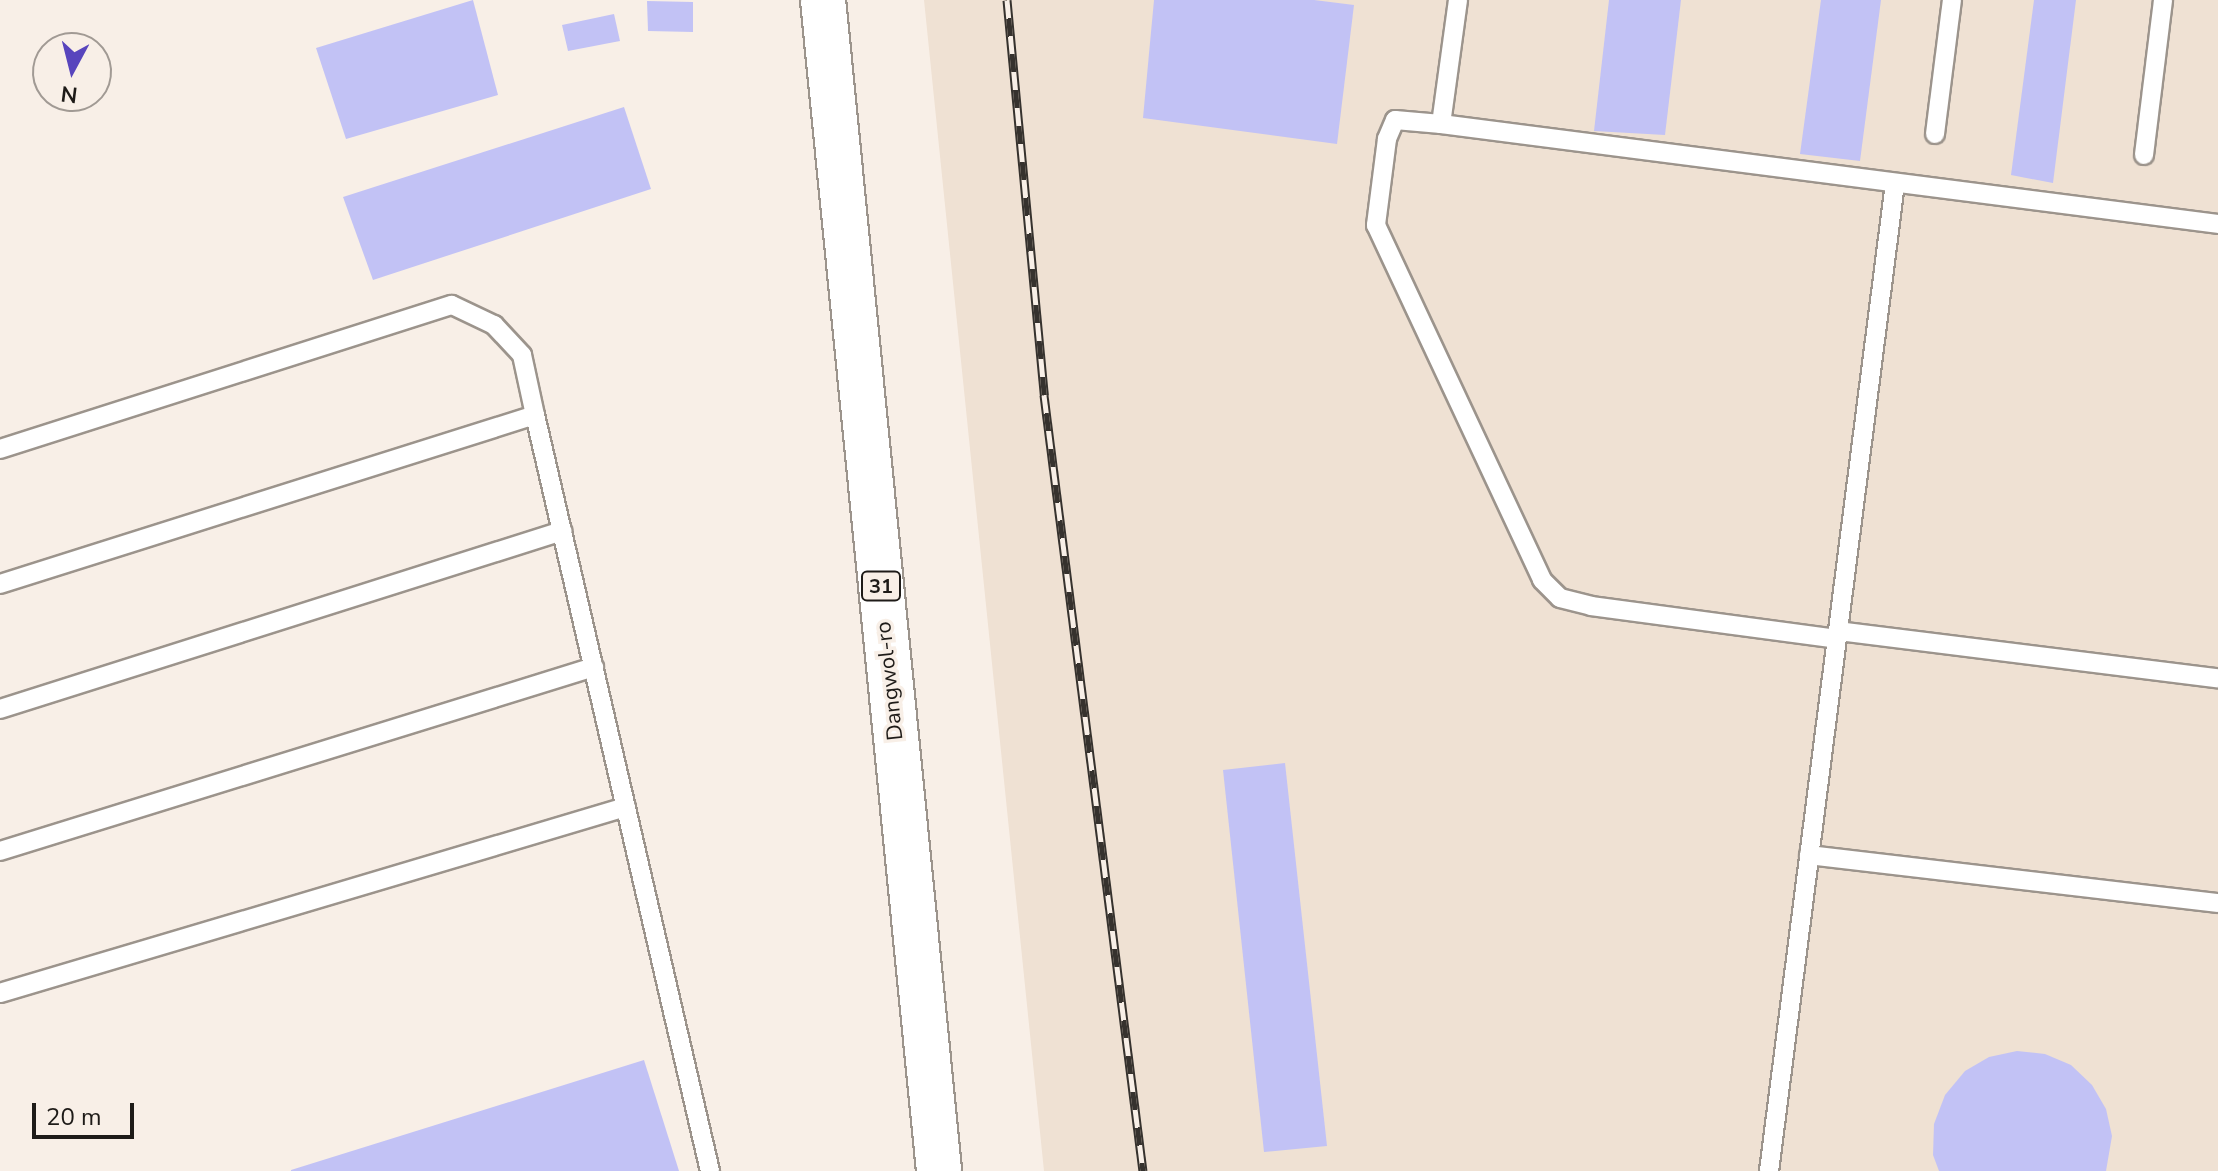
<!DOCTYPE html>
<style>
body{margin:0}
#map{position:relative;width:2218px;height:1171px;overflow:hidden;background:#f8efe7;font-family:"Nunito Sans",sans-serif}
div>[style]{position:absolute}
.built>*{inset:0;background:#efe1d3}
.building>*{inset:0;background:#c2c2f5}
.roads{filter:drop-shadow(2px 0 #9c948c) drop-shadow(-2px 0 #9c948c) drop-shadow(0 2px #9c948c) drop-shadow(0 -2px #9c948c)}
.lane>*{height:18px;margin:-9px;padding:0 9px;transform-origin:9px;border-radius:9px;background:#fff}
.primary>*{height:44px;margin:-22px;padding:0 22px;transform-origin:22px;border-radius:22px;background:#fff}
.rail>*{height:9px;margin-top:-4.5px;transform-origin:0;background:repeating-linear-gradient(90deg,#f8efe7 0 18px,#36322e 0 36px);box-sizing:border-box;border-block:2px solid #36322e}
span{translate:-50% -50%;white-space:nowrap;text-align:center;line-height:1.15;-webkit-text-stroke:7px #f8efe7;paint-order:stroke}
.shield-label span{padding:2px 6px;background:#f8efe7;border:2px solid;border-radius:6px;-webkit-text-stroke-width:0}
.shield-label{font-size:20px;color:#1e1b18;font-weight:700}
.street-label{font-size:22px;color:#1e1b18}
.north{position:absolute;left:32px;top:32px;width:80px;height:80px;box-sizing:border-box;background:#f8efe7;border:2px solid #a19a94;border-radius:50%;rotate:187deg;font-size:22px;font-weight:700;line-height:32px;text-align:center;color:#1e1b18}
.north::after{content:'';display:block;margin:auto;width:28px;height:36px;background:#5845bd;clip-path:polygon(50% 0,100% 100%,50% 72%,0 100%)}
.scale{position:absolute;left:32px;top:1103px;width:102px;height:36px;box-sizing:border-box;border:4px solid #1e1b18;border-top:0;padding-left:10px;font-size:24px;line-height:28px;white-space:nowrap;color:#1e1b18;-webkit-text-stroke:6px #f8efe7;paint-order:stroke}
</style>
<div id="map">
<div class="built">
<i style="clip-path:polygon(924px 0,2218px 0,2218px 1171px,1044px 1171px)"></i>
</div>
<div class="building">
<i style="clip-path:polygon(473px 0,498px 95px,346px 139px,316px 48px)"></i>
<i style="clip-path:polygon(1154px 0,1314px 0,1354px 5px,1337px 144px,1143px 118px)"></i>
<i style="clip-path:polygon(1609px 0,1681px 0,1665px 135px,1594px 131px)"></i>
<i style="clip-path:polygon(1821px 0,1881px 0,1860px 161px,1800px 154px)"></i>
<i style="clip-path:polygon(2034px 0,2076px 0,2053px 183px,2011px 175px)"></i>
<i style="clip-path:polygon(647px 1px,693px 2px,693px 32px,648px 31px)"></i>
<i style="clip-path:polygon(614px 14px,620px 41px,568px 51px,562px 25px)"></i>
<i style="clip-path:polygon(624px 107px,651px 189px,373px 280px,343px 197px)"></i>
<i style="clip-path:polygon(1285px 763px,1327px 1146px,1264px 1152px,1223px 770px)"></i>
<i style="clip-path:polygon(2017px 1051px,2045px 1054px,2071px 1065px,2092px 1085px,2106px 1109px,2112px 1136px,2106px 1171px,1939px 1171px,1933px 1155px,1934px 1124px,1945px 1095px,1965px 1071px,1989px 1057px)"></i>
<i style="clip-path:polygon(644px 1060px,679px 1171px,291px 1171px,291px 1170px)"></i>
</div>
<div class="roads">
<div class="lane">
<i style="left:1458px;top:0;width:125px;rotate:97.8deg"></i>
<i style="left:1441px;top:124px;width:783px;rotate:7.33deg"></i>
<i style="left:1441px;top:124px;width:46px;rotate:-175deg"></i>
<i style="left:1395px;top:120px;width:21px;rotate:113deg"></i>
<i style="left:1387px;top:139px;width:87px;rotate:97.3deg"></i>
<i style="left:1376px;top:225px;width:392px;rotate:64.9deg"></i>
<i style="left:1542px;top:580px;width:25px;rotate:45deg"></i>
<i style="left:1560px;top:598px;width:32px;rotate:14deg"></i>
<i style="left:1591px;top:606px;width:248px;rotate:7.6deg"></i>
<i style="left:1935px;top:134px;width:135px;rotate:-82.8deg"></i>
<i style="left:2144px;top:155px;width:156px;rotate:-83deg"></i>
<i style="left:0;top:449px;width:474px;rotate:-17.7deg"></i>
<i style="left:452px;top:305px;width:47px;rotate:25.5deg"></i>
<i style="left:494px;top:325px;width:41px;rotate:47deg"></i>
<i style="left:522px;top:355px;width:61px;rotate:77.8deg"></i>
<i style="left:0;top:584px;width:561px;rotate:-17.53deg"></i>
<i style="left:535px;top:415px;width:776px;rotate:76.97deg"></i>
<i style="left:1838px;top:631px;width:383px;rotate:7.1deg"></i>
<i style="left:0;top:709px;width:590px;rotate:-17.57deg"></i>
<i style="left:0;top:851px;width:622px;rotate:-17.21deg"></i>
<i style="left:1809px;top:855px;width:412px;rotate:6.7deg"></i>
<i style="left:0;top:993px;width:653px;rotate:-16.55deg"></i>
<i style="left:1769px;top:1171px;width:996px;rotate:-82.73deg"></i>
</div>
<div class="primary">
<i style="left:823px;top:0;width:1177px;rotate:84.34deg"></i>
</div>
</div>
<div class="rail">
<i style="left:1007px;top:0;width:397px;rotate:84.6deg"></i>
<i style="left:1044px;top:395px;width:782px;rotate:82.73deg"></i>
</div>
<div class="shield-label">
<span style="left:881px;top:586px">31</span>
</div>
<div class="street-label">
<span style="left:890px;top:681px;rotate:-96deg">Dangwol-ro</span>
</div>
<div class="north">N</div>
<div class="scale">20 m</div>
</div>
